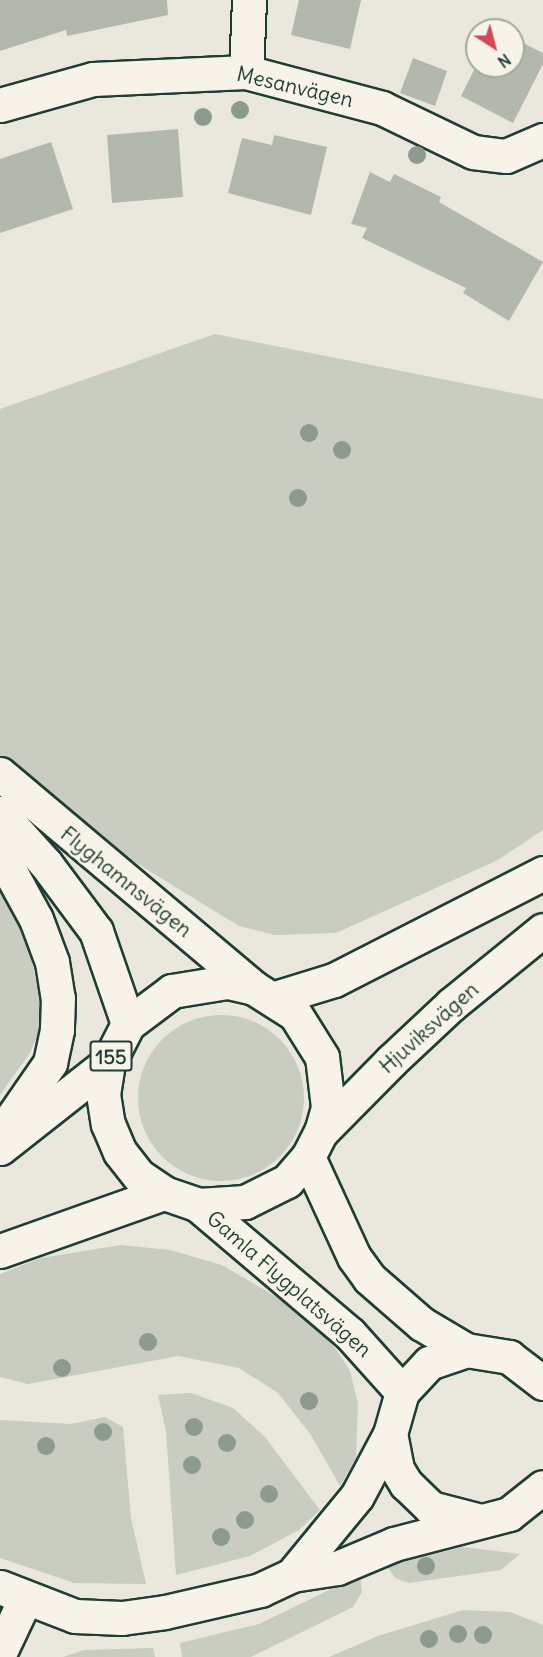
<!DOCTYPE html>
<meta charset="utf-8">
<style>
body{margin:0}
#map{position:relative;width:543px;height:1657px;overflow:hidden;background:#eae8dd;font-family:Delius,sans-serif}
div>[style]{position:absolute}
.green>*{inset:0;background:#c8ccc1}
.round{border-radius:50%}
.building>*{inset:0;background:#b2b8ae}
.roads{filter:drop-shadow(2px 0 #1f3d34) drop-shadow(-2px 0 #1f3d34) drop-shadow(0 2px #1f3d34) drop-shadow(0 -2px #1f3d34)}
.minor>*{height:33px;margin:-16.5px;padding:0 16.5px;transform-origin:16.5px;border-radius:16.5px;background:#f7f3e8}
.tertiary>*{height:33px;margin:-16.5px;padding:0 16.5px;transform-origin:16.5px;border-radius:16.5px;background:#f7f3e8}
.primary>*{height:33px;margin:-16.5px;padding:0 16.5px;transform-origin:16.5px;border-radius:16.5px;background:#f7f3e8}
.trees>*{width:18px;height:18px;margin:-9px;border-radius:50%;background:#8d9a8f}
span{translate:-50% -50%;white-space:nowrap;text-align:center;line-height:1.15;-webkit-text-stroke:5px #f7f3e8;paint-order:stroke}
.shield-label span{padding:2px 4px;background:#f7f3e8;border:2px solid;border-radius:4px;-webkit-text-stroke-width:0}
.shield-label{font-size:20px;color:#1f3d34;font-weight:700}
.street-label{font-size:21px;color:#1f3d34}
.north{position:absolute;left:465px;top:18px;width:60px;height:60px;box-sizing:border-box;background:#f7f3e8;border:2px solid #a1aaa0;border-radius:50%;rotate:144deg;font-size:16px;font-weight:700;line-height:24px;text-align:center;color:#1f3d34}
.north::after{content:'';display:block;margin:auto;width:21px;height:27px;background:#d1495b;clip-path:polygon(50% 0,100% 100%,50% 72%,0 100%)}
</style>
<div id="map">
<div class="green">
<i style="clip-path:polygon(215px 334px,543px 399px,543px 830px,498px 860px,336px 933px,275px 935px,239px 926px,94px 837px,0 756px,0 409px)"></i>
<i style="clip-path:polygon(0 887px,28px 945px,41px 1001px,40px 1030px,30px 1053px,0 1095px)"></i>
<i class="round" style="left:138px;top:1015px;width:166px;height:166px"></i>
<i style="clip-path:polygon(121px 1245px,170px 1250px,222px 1265px,300px 1311px,334px 1346px,350px 1371px,358px 1403px,356px 1458px,340px 1486px,311px 1435px,278px 1393px,239px 1368px,178px 1356px,28px 1384px,0 1377px,0 1274px,41px 1258px)"></i>
<i style="clip-path:polygon(191px 1393px,233px 1408px,265px 1437px,320px 1510px,299px 1530px,250px 1556px,176px 1575px,166px 1431px,158px 1395px)"></i>
<i style="clip-path:polygon(105px 1417px,123px 1427px,131px 1518px,146px 1584px,74px 1583px,0 1558px,0 1420px,71px 1424px)"></i>
<i style="clip-path:polygon(463px 1547px,520px 1554px,501px 1570px,409px 1583px,395px 1578px,387px 1566px)"></i>
<i style="clip-path:polygon(360px 1575px,362px 1592px,353px 1607px,251px 1657px,182px 1657px,180px 1643px,259px 1624px)"></i>
<i style="clip-path:polygon(463px 1610px,510px 1612px,543px 1625px,543px 1657px,329px 1657px,378px 1636px)"></i>
<i style="clip-path:polygon(153px 1648px,155px 1657px,63px 1657px,84px 1650px)"></i>
</div>
<div class="building">
<i style="clip-path:polygon(0 0,167px 0,168px 15px,67px 36px,66px 30px,0 51px)"></i>
<i style="clip-path:polygon(299px 0,361px 0,350px 49px,291px 35px)"></i>
<i style="clip-path:polygon(513px 38px,543px 53px,543px 64px,513px 123px,461px 96px,477px 64px,513px 66px)"></i>
<i style="clip-path:polygon(413px 58px,447px 71px,435px 106px,400px 93px)"></i>
<i style="clip-path:polygon(178px 129px,183px 197px,112px 203px,107px 135px)"></i>
<i style="clip-path:polygon(274px 135px,327px 147px,311px 215px,228px 193px,242px 138px,272px 145px)"></i>
<i style="clip-path:polygon(51px 142px,73px 209px,0 233px,0 159px)"></i>
<i style="clip-path:polygon(370px 172px,390px 182px,394px 174px,441px 197px,439px 202px,543px 262px,509px 321px,463px 293px,466px 288px,362px 238px,367px 228px,351px 224px)"></i>
</div>
<div class="roads">
<div class="minor">
<i style="left:246px;top:72px;width:72px;rotate:-87.6deg"></i>
<i style="left:0;top:105px;width:97px;rotate:-15.6deg"></i>
<i style="left:93px;top:79px;width:153px;rotate:-2.6deg"></i>
<i style="left:246px;top:72px;width:141px;rotate:14.8deg"></i>
<i style="left:382px;top:108px;width:101px;rotate:25.8deg"></i>
<i style="left:473px;top:152px;width:33px;rotate:7deg"></i>
<i style="left:506px;top:156px;width:40px;rotate:-23.4deg"></i>
<i style="left:308px;top:1157px;width:110px;rotate:65.3deg"></i>
<i style="left:354px;top:1257px;width:26px;rotate:54deg"></i>
<i style="left:369px;top:1278px;width:70px;rotate:41deg"></i>
<i style="left:422px;top:1324px;width:51px;rotate:30.6deg"></i>
<i style="left:198px;top:1205px;width:199px;rotate:40.3deg"></i>
<i style="left:350px;top:1334px;width:78px;rotate:48.1deg"></i>
<i style="left:477px;top:1520px;width:48px;rotate:-165.4deg"></i>
<i style="left:431px;top:1508px;width:35px;rotate:-136deg"></i>
<i style="left:406px;top:1484px;width:17px;rotate:-121deg"></i>
<i style="left:397px;top:1469px;width:36px;rotate:-101deg"></i>
<i style="left:390px;top:1434px;width:44px;rotate:-74.1deg"></i>
<i style="left:402px;top:1392px;width:40px;rotate:-47deg"></i>
<i style="left:429px;top:1363px;width:39px;rotate:-19deg"></i>
<i style="left:466px;top:1350px;width:44px;rotate:9.2deg"></i>
<i style="left:509px;top:1357px;width:43px;rotate:37.4deg"></i>
<i style="left:292px;top:1575px;width:102px;rotate:-50.6deg"></i>
<i style="left:357px;top:1496px;width:70px;rotate:-62deg"></i>
<i style="left:0;top:1587px;width:80px;rotate:21.1deg"></i>
<i style="left:75px;top:1616px;width:47px;rotate:2.4deg"></i>
<i style="left:122px;top:1618px;width:43px;rotate:-7.9deg"></i>
<i style="left:165px;top:1612px;width:98px;rotate:-13deg"></i>
<i style="left:260px;top:1590px;width:35px;rotate:-25deg"></i>
<i style="left:292px;top:1575px;width:46px;rotate:-8.8deg"></i>
<i style="left:337px;top:1568px;width:62px;rotate:-22.8deg"></i>
<i style="left:394px;top:1544px;width:119px;rotate:-14.6deg"></i>
<i style="left:509px;top:1514px;width:43px;rotate:-38.5deg"></i>
</div>
<div class="tertiary">
<i style="left:0;top:774px;width:332px;rotate:40.1deg"></i>
<i style="left:0;top:813px;width:69px;rotate:48deg"></i>
<i style="left:46px;top:864px;width:84px;rotate:53.3deg"></i>
<i style="left:96px;top:931px;width:98px;rotate:71deg"></i>
<i style="left:0;top:853px;width:75px;rotate:61.4deg"></i>
<i style="left:36px;top:919px;width:46px;rotate:69.6deg"></i>
<i style="left:52px;top:962px;width:36px;rotate:81deg"></i>
<i style="left:58px;top:998px;width:32px;rotate:92deg"></i>
<i style="left:57px;top:1030px;width:34px;rotate:102deg"></i>
<i style="left:50px;top:1063px;width:88px;rotate:124.8deg"></i>
<i style="left:0;top:1652px;width:59px;rotate:-64.7deg"></i>
</div>
<div class="primary">
<i style="left:275px;top:998px;width:62px;rotate:-17deg"></i>
<i style="left:334px;top:980px;width:235px;rotate:-27.1deg"></i>
<i style="left:321px;top:1132px;width:26px;rotate:-74deg"></i>
<i style="left:328px;top:1107px;width:50px;rotate:-96.8deg"></i>
<i style="left:322px;top:1057px;width:51px;rotate:-122.1deg"></i>
<i style="left:295px;top:1014px;width:49px;rotate:-147.6deg"></i>
<i style="left:254px;top:988px;width:28px;rotate:-167deg"></i>
<i style="left:227px;top:982px;width:56px;rotate:170.7deg"></i>
<i style="left:172px;top:991px;width:55px;rotate:143.1deg"></i>
<i style="left:128px;top:1024px;width:44px;rotate:117.1deg"></i>
<i style="left:108px;top:1063px;width:31px;rotate:99deg"></i>
<i style="left:103px;top:1094px;width:30px;rotate:81deg"></i>
<i style="left:108px;top:1124px;width:30px;rotate:67deg"></i>
<i style="left:120px;top:1152px;width:31px;rotate:52deg"></i>
<i style="left:139px;top:1176px;width:30px;rotate:34deg"></i>
<i style="left:164px;top:1193px;width:36px;rotate:19deg"></i>
<i style="left:198px;top:1205px;width:47px;rotate:-3.7deg"></i>
<i style="left:245px;top:1202px;width:47px;rotate:-26.6deg"></i>
<i style="left:287px;top:1181px;width:32px;rotate:-49deg"></i>
<i style="left:308px;top:1157px;width:28px;rotate:-63deg"></i>
<i style="left:321px;top:1132px;width:100px;rotate:-45.4deg"></i>
<i style="left:391px;top:1061px;width:83px;rotate:-43.1deg"></i>
<i style="left:452px;top:1004px;width:117px;rotate:-39.1deg"></i>
<i style="left:0;top:1148px;width:137px;rotate:-38.2deg"></i>
<i style="left:0;top:1251px;width:174px;rotate:-19.5deg"></i>
</div>
</div>
<div class="trees">
<i style="left:240px;top:110px"></i>
<i style="left:203px;top:117px"></i>
<i style="left:417px;top:155px"></i>
<i style="left:309px;top:433px"></i>
<i style="left:342px;top:450px"></i>
<i style="left:298px;top:498px"></i>
<i style="left:148px;top:1342px"></i>
<i style="left:62px;top:1368px"></i>
<i style="left:309px;top:1401px"></i>
<i style="left:194px;top:1427px"></i>
<i style="left:103px;top:1432px"></i>
<i style="left:227px;top:1443px"></i>
<i style="left:46px;top:1446px"></i>
<i style="left:192px;top:1465px"></i>
<i style="left:269px;top:1494px"></i>
<i style="left:245px;top:1520px"></i>
<i style="left:221px;top:1537px"></i>
<i style="left:426px;top:1566px"></i>
<i style="left:458px;top:1634px"></i>
<i style="left:483px;top:1635px"></i>
<i style="left:429px;top:1639px"></i>
</div>
<div class="shield-label">
<span style="left:111px;top:1056px">155</span>
</div>
<div class="street-label">
<span style="left:295px;top:87px;rotate:13deg">Mesanvägen</span>
<span style="left:126px;top:882px;rotate:39deg">Flyghamnsvägen</span>
<span style="left:429px;top:1028px;rotate:-42deg">Hjuviksvägen</span>
<span style="left:289px;top:1284px;rotate:41deg">Gamla Flygplatsvägen</span>
</div>
<div class="north">N</div>
</div>
